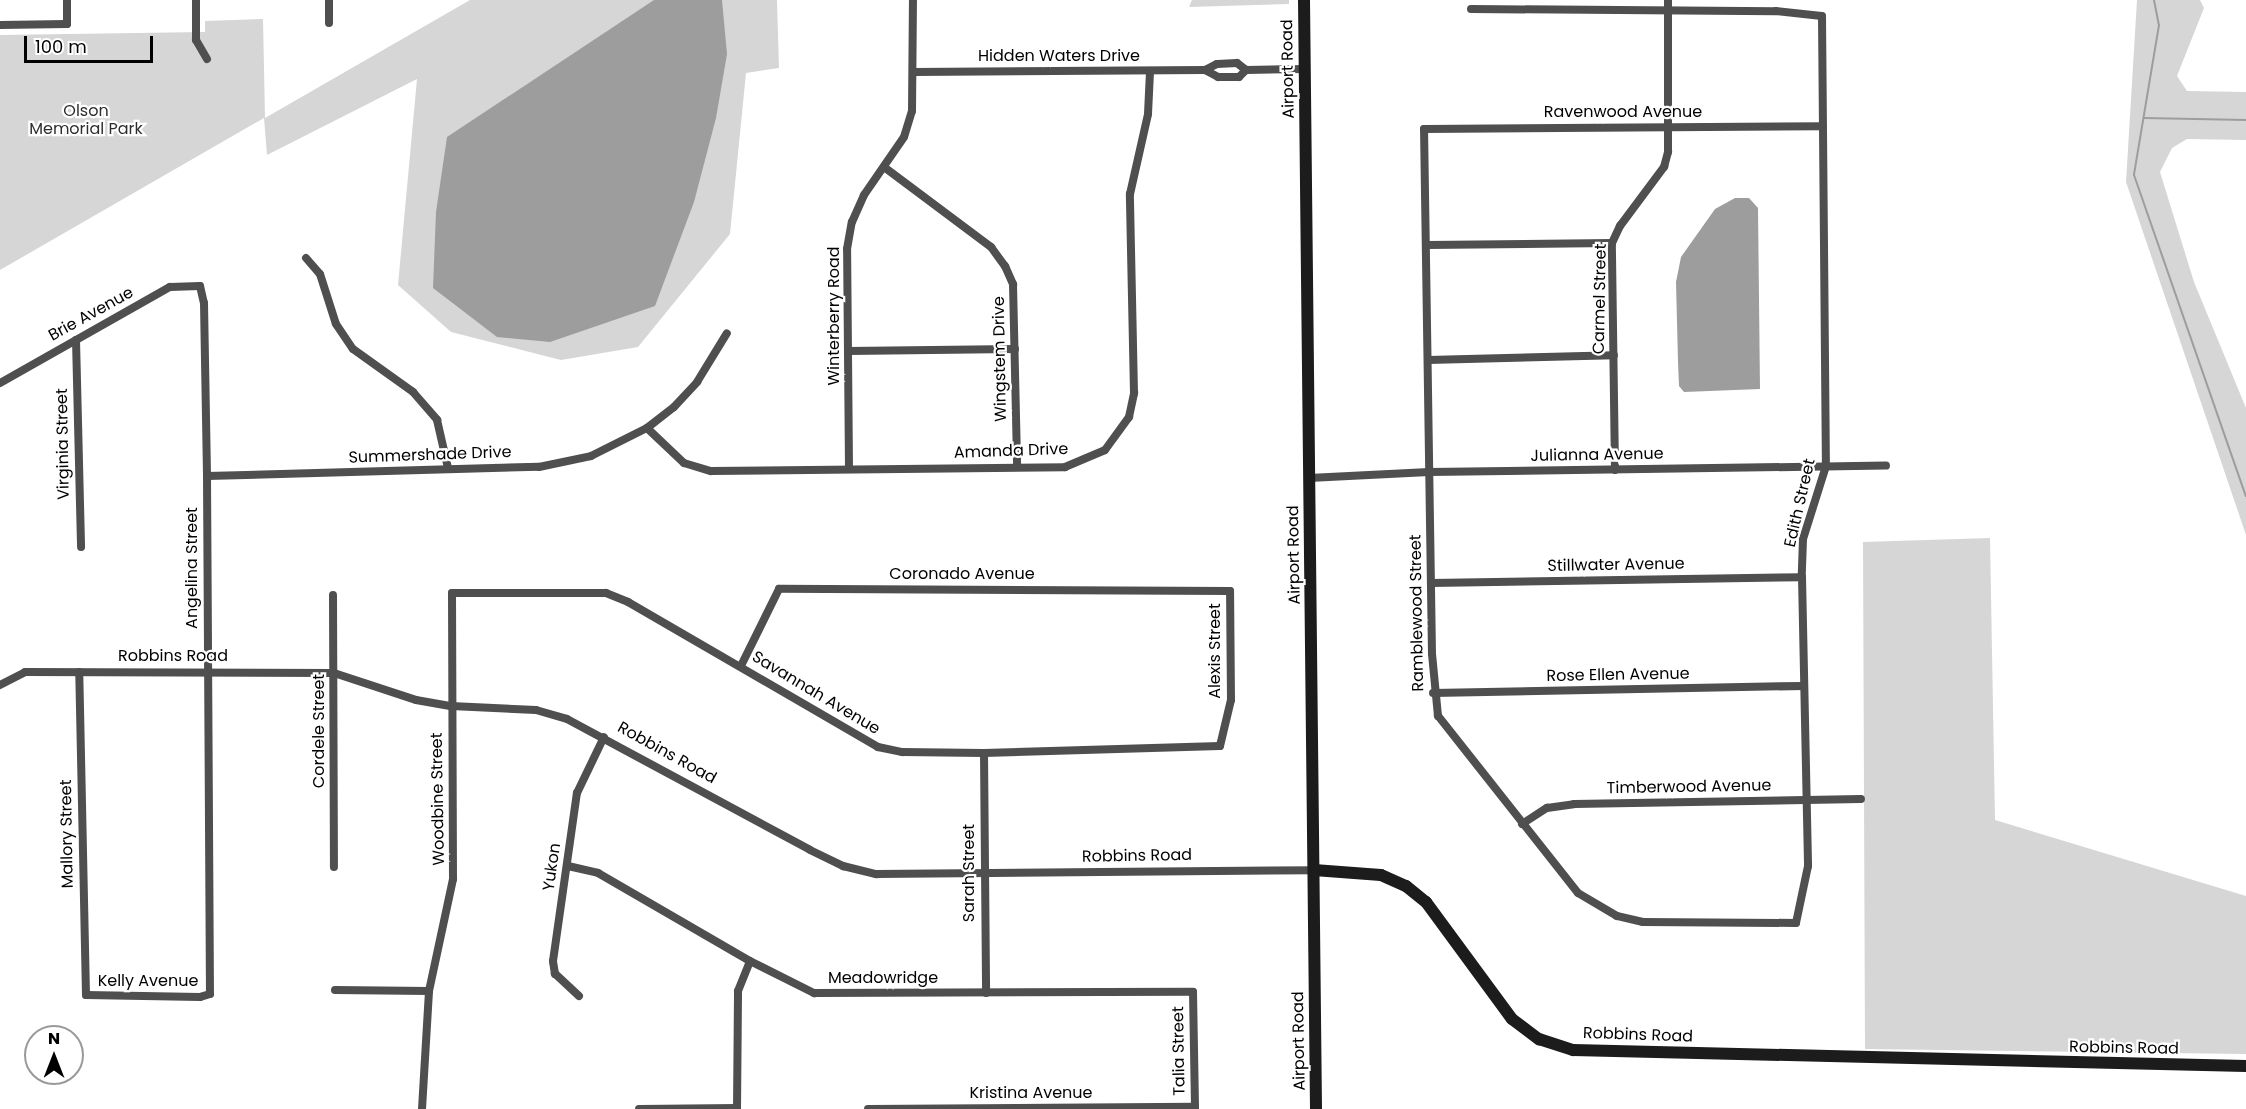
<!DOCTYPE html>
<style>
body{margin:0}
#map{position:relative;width:2246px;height:1109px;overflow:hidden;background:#fff;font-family:Poppins,sans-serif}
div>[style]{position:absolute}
.green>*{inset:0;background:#d6d6d6}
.water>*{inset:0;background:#9d9d9d}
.stream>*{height:2px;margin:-1px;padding:0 1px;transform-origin:1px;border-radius:1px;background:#9d9d9d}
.street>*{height:8px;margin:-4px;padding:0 4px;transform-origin:4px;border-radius:4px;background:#4f4f4f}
.secondary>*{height:12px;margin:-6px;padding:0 6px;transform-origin:6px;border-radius:6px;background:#1c1c1c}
span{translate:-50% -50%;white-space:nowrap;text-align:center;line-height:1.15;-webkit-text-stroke:4.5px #fff;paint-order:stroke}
.street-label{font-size:16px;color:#000}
.park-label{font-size:16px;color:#2d2d2d}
.north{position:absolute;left:24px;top:1025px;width:60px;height:60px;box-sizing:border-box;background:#fff;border:2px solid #999;border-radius:50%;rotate:0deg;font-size:16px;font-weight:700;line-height:24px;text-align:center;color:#000}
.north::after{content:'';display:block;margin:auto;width:21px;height:27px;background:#000;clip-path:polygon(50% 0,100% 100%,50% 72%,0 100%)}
.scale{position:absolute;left:24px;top:36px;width:129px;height:27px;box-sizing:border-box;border:3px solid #000;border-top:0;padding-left:8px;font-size:18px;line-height:21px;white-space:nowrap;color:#000;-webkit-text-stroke:4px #fff;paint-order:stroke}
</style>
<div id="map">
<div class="green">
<i style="clip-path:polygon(470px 0,777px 0,779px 68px,746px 73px,730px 234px,638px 347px,561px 360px,451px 332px,398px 285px,417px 79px,267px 155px,264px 118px,0 270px,0 35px,205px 32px,205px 21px,263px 19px,265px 118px)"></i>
<i style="clip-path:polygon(1192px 0,1289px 0,1289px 4px,1189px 7px)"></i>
<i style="clip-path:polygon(2137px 0,2200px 0,2204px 8px,2177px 76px,2187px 91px,2246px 92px,2246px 140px,2187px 139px,2172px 148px,2160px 172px,2194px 282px,2246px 408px,2246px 535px,2126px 182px)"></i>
<i style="clip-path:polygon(1990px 538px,1995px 820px,2246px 896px,2246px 1054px,1865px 1049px,1863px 542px)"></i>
</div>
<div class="water">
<i style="clip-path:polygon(654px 0,722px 0,727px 54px,716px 118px,694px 202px,655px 306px,550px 342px,497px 337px,433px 288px,436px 212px,447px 137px)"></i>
<i style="clip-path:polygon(1735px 198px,1749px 198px,1758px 208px,1760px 389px,1684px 392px,1679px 386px,1678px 362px,1676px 282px,1681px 257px,1715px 209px)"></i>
</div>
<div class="stream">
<i style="left:2154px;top:0;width:25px;rotate:79deg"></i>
<i style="left:2159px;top:25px;width:152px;rotate:99.5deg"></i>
<i style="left:2134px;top:175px;width:340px;rotate:70.8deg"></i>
<i style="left:2144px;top:118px;width:102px;rotate:1.1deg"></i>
</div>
<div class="street">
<i style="left:196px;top:0;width:40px;rotate:90deg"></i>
<i style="left:196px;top:40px;width:22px;rotate:60deg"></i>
<i style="left:329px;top:0;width:23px;rotate:90deg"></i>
<i style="left:1471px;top:9px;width:305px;rotate:0.4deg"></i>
<i style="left:1776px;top:11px;width:46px;rotate:6.2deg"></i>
<i style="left:1822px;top:16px;width:450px;rotate:89.5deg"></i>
<i style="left:1826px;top:466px;width:77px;rotate:107.5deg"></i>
<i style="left:1803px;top:539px;width:38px;rotate:92deg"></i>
<i style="left:1802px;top:577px;width:289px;rotate:88.8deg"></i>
<i style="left:1808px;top:866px;width:58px;rotate:101.9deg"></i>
<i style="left:1796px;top:923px;width:153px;rotate:-179.6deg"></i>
<i style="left:1643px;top:922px;width:27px;rotate:-167deg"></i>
<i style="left:1617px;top:916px;width:45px;rotate:-149.5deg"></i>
<i style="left:1578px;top:893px;width:226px;rotate:-128.3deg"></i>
<i style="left:1438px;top:716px;width:62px;rotate:-95.5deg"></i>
<i style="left:1432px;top:654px;width:525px;rotate:-90.87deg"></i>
<i style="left:1424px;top:129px;width:398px;rotate:-0.4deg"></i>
<i style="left:0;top:25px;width:67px;rotate:-0.9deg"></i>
<i style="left:67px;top:24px;width:24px;rotate:-90deg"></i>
<i style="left:1205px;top:70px;width:13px;rotate:-27deg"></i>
<i style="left:1217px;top:64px;width:20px;rotate:-3deg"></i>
<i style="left:1237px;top:63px;width:11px;rotate:38deg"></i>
<i style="left:1246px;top:70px;width:59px;rotate:-1deg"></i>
<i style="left:913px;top:72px;width:292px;rotate:-0.4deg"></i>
<i style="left:1205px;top:70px;width:15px;rotate:28deg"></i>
<i style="left:1218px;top:77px;width:21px"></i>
<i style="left:1239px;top:77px;width:10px;rotate:-45deg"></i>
<i style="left:884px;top:167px;width:134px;rotate:36.8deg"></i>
<i style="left:991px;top:247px;width:24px;rotate:54deg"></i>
<i style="left:1005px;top:266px;width:20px;rotate:66deg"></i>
<i style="left:1013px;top:284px;width:183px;rotate:88.7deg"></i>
<i style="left:1427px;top:245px;width:185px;rotate:-0.6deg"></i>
<i style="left:306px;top:258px;width:21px;rotate:49deg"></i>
<i style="left:320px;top:274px;width:52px;rotate:72.3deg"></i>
<i style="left:336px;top:324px;width:30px;rotate:56deg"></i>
<i style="left:353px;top:349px;width:74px;rotate:35.6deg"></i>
<i style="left:413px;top:392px;width:37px;rotate:49deg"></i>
<i style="left:437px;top:420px;width:49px;rotate:77.1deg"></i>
<i style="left:76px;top:340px;width:207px;rotate:88.6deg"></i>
<i style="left:848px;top:351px;width:167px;rotate:-0.7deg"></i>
<i style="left:1428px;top:360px;width:186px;rotate:-1.5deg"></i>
<i style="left:0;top:383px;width:195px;rotate:-29.5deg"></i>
<i style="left:170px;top:287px;width:30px;rotate:-2deg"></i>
<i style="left:200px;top:286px;width:17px;rotate:77deg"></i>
<i style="left:204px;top:303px;width:173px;rotate:89deg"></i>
<i style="left:207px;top:476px;width:518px;rotate:89.67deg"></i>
<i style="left:210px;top:994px;width:10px;rotate:163deg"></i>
<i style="left:200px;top:997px;width:114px;rotate:-179deg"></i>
<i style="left:86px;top:995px;width:323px;rotate:-91.2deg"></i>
<i style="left:647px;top:428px;width:51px;rotate:43.4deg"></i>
<i style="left:684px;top:463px;width:28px;rotate:17deg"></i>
<i style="left:711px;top:471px;width:354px;rotate:-0.6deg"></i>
<i style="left:1065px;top:467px;width:43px;rotate:-23deg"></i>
<i style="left:1105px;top:450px;width:41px;rotate:-54deg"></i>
<i style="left:1129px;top:417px;width:25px;rotate:-78deg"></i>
<i style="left:1134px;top:393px;width:199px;rotate:-91.2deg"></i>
<i style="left:1130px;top:194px;width:82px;rotate:-77.3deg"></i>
<i style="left:1148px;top:114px;width:43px;rotate:-87.3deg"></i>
<i style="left:849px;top:468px;width:219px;rotate:-90.5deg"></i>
<i style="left:847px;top:249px;width:27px;rotate:-80deg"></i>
<i style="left:852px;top:222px;width:30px;rotate:-66deg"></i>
<i style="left:864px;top:195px;width:70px;rotate:-55.4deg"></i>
<i style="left:904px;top:137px;width:27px;rotate:-73deg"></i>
<i style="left:912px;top:111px;width:111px;rotate:-89.5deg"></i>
<i style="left:1615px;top:470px;width:227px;rotate:-90.8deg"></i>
<i style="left:1612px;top:243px;width:19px;rotate:-65deg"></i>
<i style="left:1620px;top:226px;width:74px;rotate:-53.3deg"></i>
<i style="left:1664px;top:167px;width:16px;rotate:-75deg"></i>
<i style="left:1668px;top:152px;width:152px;rotate:-90deg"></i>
<i style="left:207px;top:476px;width:332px;rotate:-1.6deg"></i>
<i style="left:539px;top:467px;width:53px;rotate:-11.9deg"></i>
<i style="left:591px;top:456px;width:63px;rotate:-26.6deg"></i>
<i style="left:647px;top:428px;width:34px;rotate:-38deg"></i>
<i style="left:674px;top:407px;width:34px;rotate:-47deg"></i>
<i style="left:697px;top:382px;width:57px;rotate:-58.5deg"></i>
<i style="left:1309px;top:478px;width:120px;rotate:-2.9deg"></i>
<i style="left:1429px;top:472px;width:457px;rotate:-0.8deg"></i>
<i style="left:1431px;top:583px;width:371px;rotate:-0.9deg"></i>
<i style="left:333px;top:595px;width:272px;rotate:89.8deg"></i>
<i style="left:0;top:685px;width:28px;rotate:-27deg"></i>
<i style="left:25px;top:672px;width:309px;rotate:0.2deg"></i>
<i style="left:334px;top:673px;width:86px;rotate:18.2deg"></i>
<i style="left:416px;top:700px;width:36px;rotate:10deg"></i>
<i style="left:451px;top:706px;width:85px;rotate:2.7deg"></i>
<i style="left:536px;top:710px;width:32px;rotate:16deg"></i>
<i style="left:567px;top:719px;width:276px;rotate:28.3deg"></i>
<i style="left:810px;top:850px;width:37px;rotate:26deg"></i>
<i style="left:843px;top:866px;width:34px;rotate:14deg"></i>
<i style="left:876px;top:874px;width:438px;rotate:-0.5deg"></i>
<i style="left:1433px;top:693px;width:371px;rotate:-1.1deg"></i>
<i style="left:984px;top:753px;width:240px;rotate:89.5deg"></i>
<i style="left:1522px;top:824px;width:30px;rotate:-33deg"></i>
<i style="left:1547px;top:808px;width:27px;rotate:-8deg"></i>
<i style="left:1574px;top:804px;width:287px;rotate:-1deg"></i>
<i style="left:568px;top:866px;width:31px;rotate:13deg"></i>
<i style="left:598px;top:873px;width:176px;rotate:30.1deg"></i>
<i style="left:750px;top:961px;width:72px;rotate:26.6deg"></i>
<i style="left:814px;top:993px;width:379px;rotate:-0.2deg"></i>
<i style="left:1193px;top:992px;width:117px;rotate:89deg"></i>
<i style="left:335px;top:990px;width:94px;rotate:0.6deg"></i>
<i style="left:579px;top:996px;width:33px;rotate:-137deg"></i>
<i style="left:555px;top:974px;width:13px;rotate:-99deg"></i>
<i style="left:553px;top:961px;width:170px;rotate:-81.9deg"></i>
<i style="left:577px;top:793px;width:62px;rotate:-64.3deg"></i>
<i style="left:422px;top:1109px;width:118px;rotate:-86.6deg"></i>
<i style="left:429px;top:991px;width:115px;rotate:-77.9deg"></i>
<i style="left:453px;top:879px;width:286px;rotate:-90.2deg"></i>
<i style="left:452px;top:593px;width:154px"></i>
<i style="left:606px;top:593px;width:24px;rotate:22deg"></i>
<i style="left:628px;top:602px;width:289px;rotate:30.1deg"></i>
<i style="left:878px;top:747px;width:25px;rotate:12deg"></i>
<i style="left:902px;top:752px;width:82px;rotate:0.7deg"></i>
<i style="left:984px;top:753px;width:236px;rotate:-1.7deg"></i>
<i style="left:1220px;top:746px;width:47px;rotate:-76.6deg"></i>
<i style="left:1231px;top:700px;width:109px;rotate:-90.5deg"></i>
<i style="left:1230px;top:591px;width:451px;rotate:-179.7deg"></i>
<i style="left:779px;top:589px;width:86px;rotate:116.3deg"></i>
<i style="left:639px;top:1109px;width:98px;rotate:-0.6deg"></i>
<i style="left:737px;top:1109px;width:118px;rotate:-89.5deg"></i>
<i style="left:738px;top:991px;width:32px;rotate:-68deg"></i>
<i style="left:868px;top:1109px;width:327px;rotate:-0.4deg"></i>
</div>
<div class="secondary">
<i style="left:1304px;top:0;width:1109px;rotate:89.38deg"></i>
<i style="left:1314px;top:870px;width:67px;rotate:4.3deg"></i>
<i style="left:1381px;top:875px;width:27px;rotate:24deg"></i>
<i style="left:1406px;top:886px;width:26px;rotate:39deg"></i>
<i style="left:1426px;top:902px;width:145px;rotate:53.7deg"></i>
<i style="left:1512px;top:1019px;width:34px;rotate:37deg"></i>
<i style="left:1539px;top:1039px;width:36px;rotate:18deg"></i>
<i style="left:1573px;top:1050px;width:673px;rotate:1.36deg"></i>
</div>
<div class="street-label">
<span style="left:1059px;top:56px">Hidden Waters Drive</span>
<span style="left:1288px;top:69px;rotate:-91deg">Airport Road</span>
<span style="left:1623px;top:112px">Ravenwood Avenue</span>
<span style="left:1600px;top:299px;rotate:-89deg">Carmel Street</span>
<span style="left:91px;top:314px;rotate:-29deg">Brie Avenue</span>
<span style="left:834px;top:316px;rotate:-90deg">Winterberry Road</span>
<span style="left:1000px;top:359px;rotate:-91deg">Wingstem Drive</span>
<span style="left:63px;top:444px;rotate:-91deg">Virginia Street</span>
<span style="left:1011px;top:451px;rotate:-2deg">Amanda Drive</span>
<span style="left:430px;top:455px;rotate:-2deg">Summershade Drive</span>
<span style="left:1597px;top:455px;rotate:-1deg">Julianna Avenue</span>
<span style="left:1800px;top:503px;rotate:-77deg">Edith Street</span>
<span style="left:1294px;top:555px;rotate:-91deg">Airport Road</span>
<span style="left:1616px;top:565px;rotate:-1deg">Stillwater Avenue</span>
<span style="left:192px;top:568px;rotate:-90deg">Angelina Street</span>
<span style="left:962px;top:574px">Coronado Avenue</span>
<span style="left:1417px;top:613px;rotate:-91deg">Ramblewood Street</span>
<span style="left:1215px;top:651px;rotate:-90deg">Alexis Street</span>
<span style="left:173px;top:656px">Robbins Road</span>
<span style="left:1618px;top:675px;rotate:-1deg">Rose Ellen Avenue</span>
<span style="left:816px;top:693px;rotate:31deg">Savannah Avenue</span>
<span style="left:319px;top:731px;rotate:-90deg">Cordele Street</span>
<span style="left:667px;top:753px;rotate:29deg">Robbins Road</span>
<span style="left:1689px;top:787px;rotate:-1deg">Timberwood Avenue</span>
<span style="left:438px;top:799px;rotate:-91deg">Woodbine Street</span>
<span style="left:67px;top:834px;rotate:-91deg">Mallory Street</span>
<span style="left:1137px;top:856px;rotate:-1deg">Robbins Road</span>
<span style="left:552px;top:867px;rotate:-82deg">Yukon</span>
<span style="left:969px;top:873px;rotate:-90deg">Sarah Street</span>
<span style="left:883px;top:978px">Meadowridge</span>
<span style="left:148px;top:981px">Kelly Avenue</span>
<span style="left:1638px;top:1035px;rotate:2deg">Robbins Road</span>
<span style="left:1299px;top:1041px;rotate:-91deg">Airport Road</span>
<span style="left:2124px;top:1048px;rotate:1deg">Robbins Road</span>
<span style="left:1179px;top:1051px;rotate:-91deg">Talia Street</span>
<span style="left:1031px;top:1093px">Kristina Avenue</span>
</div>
<div class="park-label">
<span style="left:86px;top:120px">Olson<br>Memorial Park</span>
</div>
<div class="north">N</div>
<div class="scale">100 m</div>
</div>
